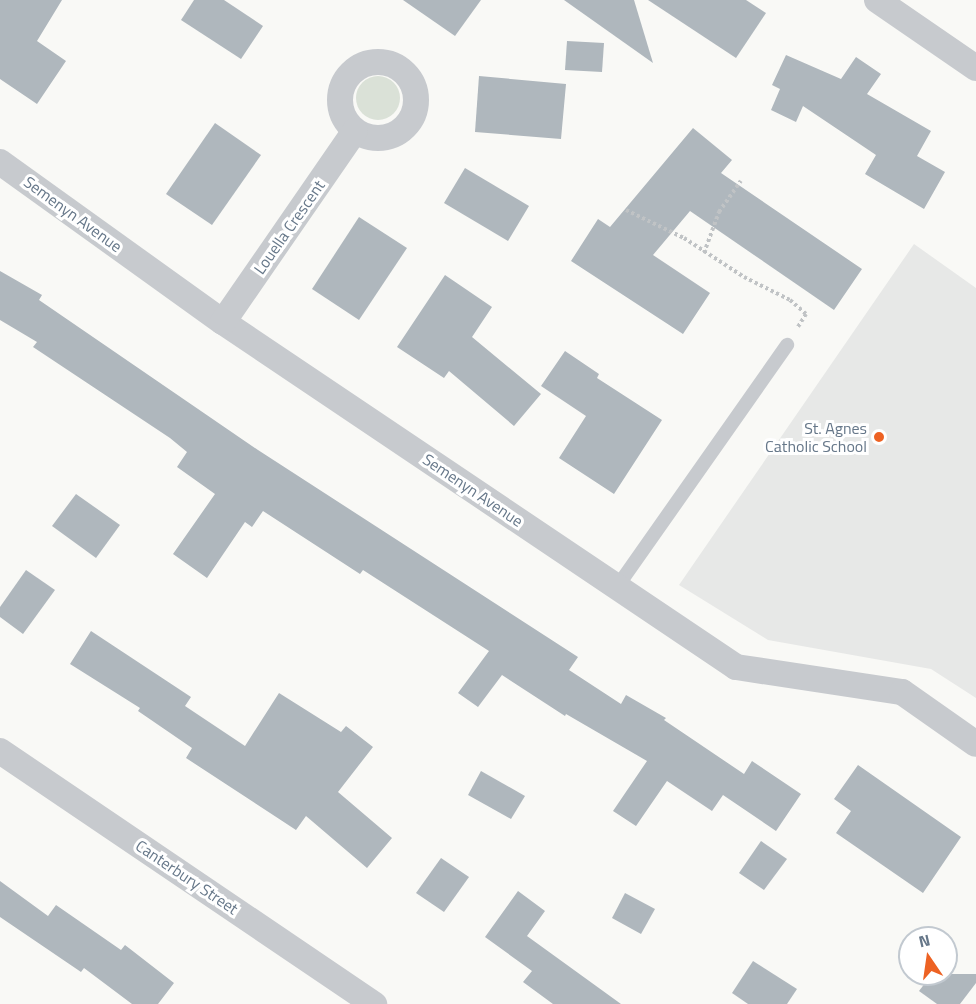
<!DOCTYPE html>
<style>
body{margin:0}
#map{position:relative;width:976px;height:1004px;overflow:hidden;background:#f9f9f6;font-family:"Titillium Web",sans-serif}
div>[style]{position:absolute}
.built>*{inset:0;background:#e7e8e7}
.green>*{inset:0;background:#dae1d7}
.round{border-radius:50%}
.building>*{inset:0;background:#afb7bd}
.path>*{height:4px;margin-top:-2px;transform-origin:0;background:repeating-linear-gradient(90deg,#c0c3c5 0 3px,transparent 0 6px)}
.lane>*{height:14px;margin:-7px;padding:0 7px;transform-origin:7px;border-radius:7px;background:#c7cace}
.street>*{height:26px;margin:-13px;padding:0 13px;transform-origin:13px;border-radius:13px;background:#c7cace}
.street>.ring{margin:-13px;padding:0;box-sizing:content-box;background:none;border:26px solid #c7cace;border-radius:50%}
.dots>*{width:16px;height:16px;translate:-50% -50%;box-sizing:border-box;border:3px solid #fff;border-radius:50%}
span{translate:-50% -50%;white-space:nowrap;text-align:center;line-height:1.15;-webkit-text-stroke:6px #fff;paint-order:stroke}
.street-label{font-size:16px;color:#667789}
.poi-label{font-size:16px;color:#667789}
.right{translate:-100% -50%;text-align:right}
.north{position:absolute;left:898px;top:926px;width:60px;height:60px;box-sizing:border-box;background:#fff;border:2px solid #c2c9d0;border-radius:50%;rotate:347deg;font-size:16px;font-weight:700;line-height:24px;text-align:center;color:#667789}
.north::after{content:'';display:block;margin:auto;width:21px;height:27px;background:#ed6223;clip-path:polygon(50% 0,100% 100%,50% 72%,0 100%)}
</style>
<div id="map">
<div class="built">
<i style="clip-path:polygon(914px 244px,976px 288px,976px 698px,931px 669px,768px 640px,679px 585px)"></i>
</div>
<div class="green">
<i class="round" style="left:356px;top:76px;width:44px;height:44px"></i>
</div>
<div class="building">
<i style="clip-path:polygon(0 0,62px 0,37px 41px,66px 61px,37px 104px,0 79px)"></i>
<i style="clip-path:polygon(194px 0,224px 0,263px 26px,241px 59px,181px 20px)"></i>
<i style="clip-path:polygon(403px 0,481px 0,455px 36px)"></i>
<i style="clip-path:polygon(564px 0,634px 0,653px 63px)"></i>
<i style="clip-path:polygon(648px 0,746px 0,766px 13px,736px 58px)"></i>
<i style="clip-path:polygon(567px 41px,604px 43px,602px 72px,565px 70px)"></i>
<i style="clip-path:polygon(786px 55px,841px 79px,856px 57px,881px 74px,867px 94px,931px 131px,917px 156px,945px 172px,924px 209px,865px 174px,876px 155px,803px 106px,796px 122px,771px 110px,780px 89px,772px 85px)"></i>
<i style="clip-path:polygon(479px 76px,566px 84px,561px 139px,475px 132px)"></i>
<i style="clip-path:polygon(215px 123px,261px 155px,212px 225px,166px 194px)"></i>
<i style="clip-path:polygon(693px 128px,732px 160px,721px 173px,862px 269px,834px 310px,690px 211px,653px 255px,710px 293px,683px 334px,571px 261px,598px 219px,610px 227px)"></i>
<i style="clip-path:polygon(465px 168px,529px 206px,508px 241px,444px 203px)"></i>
<i style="clip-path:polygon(359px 217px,407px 248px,359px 320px,312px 289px)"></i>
<i style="clip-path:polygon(0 271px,42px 295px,39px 300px,258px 450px,578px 657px,569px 670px,621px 704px,626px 695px,666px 718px,664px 720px,744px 774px,752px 761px,801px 794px,776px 831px,723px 795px,712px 811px,667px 781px,636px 826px,613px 811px,647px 761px,566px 714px,565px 716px,502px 675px,478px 707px,458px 693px,489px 651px,363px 570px,360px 574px,263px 511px,252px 527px,245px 522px,207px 578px,173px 554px,215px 494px,177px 467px,187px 452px,170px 438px,33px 347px,37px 342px,0 320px)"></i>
<i style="clip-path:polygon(445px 275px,492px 307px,472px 337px,541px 394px,514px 426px,449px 371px,444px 378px,397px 347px)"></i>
<i style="clip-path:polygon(565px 351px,599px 374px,597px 378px,662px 420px,614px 494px,559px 458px,586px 416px,541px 386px)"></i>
<i style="clip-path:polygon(76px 494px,120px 525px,96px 558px,52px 526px)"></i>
<i style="clip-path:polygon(26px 570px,55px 590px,23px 634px,0 617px,0 607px)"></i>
<i style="clip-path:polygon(91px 631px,191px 697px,185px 706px,245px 746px,279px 693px,341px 732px,346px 726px,373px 747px,338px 792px,392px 838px,367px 868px,306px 816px,296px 830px,186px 758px,192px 748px,138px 711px,140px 708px,70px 664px)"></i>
<i style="clip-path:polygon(858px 765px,961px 837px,923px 893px,836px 833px,851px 811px,834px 799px)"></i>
<i style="clip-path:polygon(481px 771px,525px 796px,511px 819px,468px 795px)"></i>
<i style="clip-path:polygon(761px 841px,787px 859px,764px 890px,739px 873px)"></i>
<i style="clip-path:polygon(441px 858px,469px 877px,444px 912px,416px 893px)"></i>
<i style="clip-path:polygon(0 881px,48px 916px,56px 905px,121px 950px,125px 945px,174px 983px,158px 1004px,132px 1004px,84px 968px,81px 972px,0 917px)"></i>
<i style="clip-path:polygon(518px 891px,545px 911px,527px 936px,621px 1004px,553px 1004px,523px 982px,532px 971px,485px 937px)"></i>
<i style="clip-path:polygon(625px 893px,655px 909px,641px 934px,612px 918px)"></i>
<i style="clip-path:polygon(753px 961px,797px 989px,787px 1004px,748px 1004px,732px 993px)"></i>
<i style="clip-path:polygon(932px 974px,976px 974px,976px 983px,960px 1004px,937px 1004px,919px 991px)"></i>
</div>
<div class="path">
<i style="left:626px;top:210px;width:64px;rotate:25.8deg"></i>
<i style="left:684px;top:238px;width:72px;rotate:33deg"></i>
<i style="left:744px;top:277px;width:51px;rotate:26.6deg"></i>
<i style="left:790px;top:300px;width:21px;rotate:41deg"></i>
<i style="left:806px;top:314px;width:15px;rotate:122deg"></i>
<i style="left:704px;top:253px;width:44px;rotate:-69.9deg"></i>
<i style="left:719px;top:212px;width:38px;rotate:-55deg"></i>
</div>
<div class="lane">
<i style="left:617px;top:587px;width:296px;rotate:-54.9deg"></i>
</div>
<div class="street">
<i style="left:877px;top:0;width:120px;rotate:34.5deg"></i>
<i class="ring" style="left:340px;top:62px;width:50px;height:50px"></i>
<i style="left:0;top:162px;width:274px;rotate:35.7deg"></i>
<i style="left:223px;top:322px;width:618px;rotate:33.92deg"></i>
<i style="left:736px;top:667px;width:168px;rotate:8.6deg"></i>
<i style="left:902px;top:692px;width:90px;rotate:35.1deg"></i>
<i style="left:223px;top:322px;width:232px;rotate:-55.4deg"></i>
<i style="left:0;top:751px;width:452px;rotate:34.1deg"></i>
</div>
<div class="dots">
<i style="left:879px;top:437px;background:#ed6223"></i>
</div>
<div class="street-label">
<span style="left:73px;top:214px;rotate:36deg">Semenyn Avenue</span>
<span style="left:289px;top:227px;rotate:-55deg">Louella Crescent</span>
<span style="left:473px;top:490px;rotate:34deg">Semenyn Avenue</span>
<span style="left:187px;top:877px;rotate:34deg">Canterbury Street</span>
</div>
<div class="poi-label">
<span class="right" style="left:867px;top:437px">St. Agnes<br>Catholic School</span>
</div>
<div class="north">N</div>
</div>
